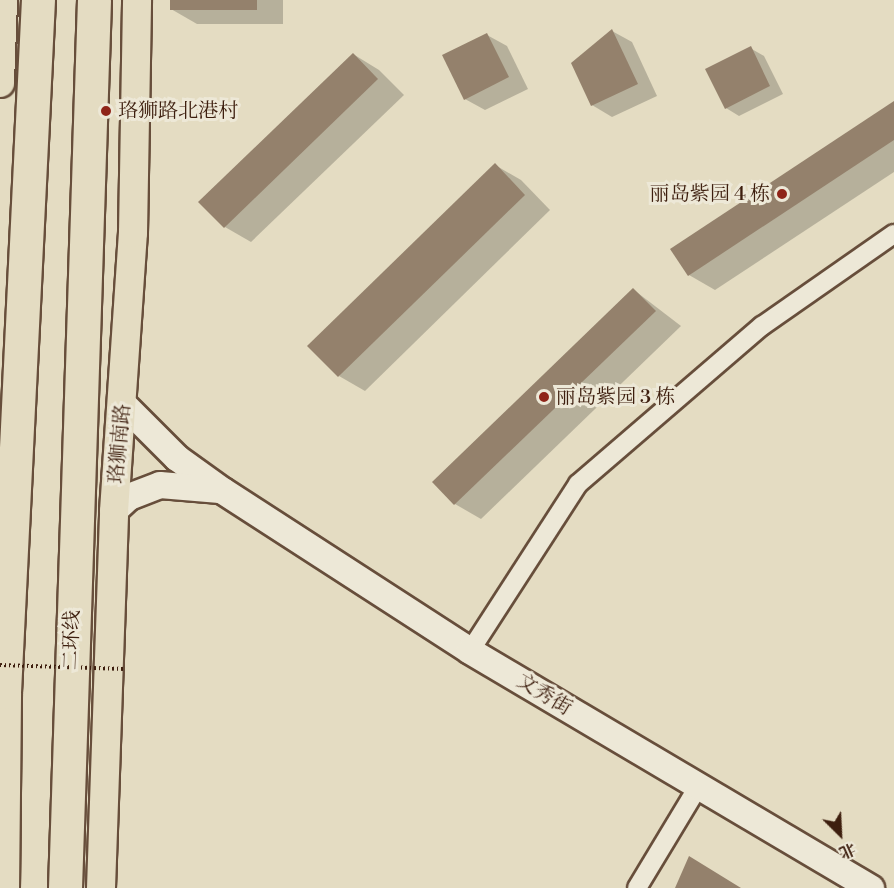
<!DOCTYPE html>
<meta charset="utf-8">
<style>
body{margin:0}
#map{position:relative;width:894px;height:888px;overflow:hidden;background:#e4dcc2;font-family:"Libre Bodoni","Noto Serif SC",serif}
div>[style]{position:absolute}
.shadow>*{inset:0;background:#0003}
.building>*{inset:0;background:#94816c}
.roads{filter:drop-shadow(2px 0 #674e3b) drop-shadow(-2px 0 #674e3b) drop-shadow(0 2px #674e3b) drop-shadow(0 -2px #674e3b)}
.street>*{height:18px;margin:-9px;padding:0 9px;transform-origin:9px;border-radius:9px;background:#ede8d7}
.secondary>*{height:26px;margin:-13px;padding:0 13px;transform-origin:13px;border-radius:13px;background:#ede8d7}
.primary>*{height:28px;margin:-14px;padding:0 14px;transform-origin:14px;border-radius:14px;background:#e4dcc2}
.highway>*{height:33px;margin:-16.5px;padding:0 16.5px;transform-origin:16.5px;border-radius:16.5px;background:#e4dcc2}
.path-bridge>*{height:4px;margin-top:-2px;transform-origin:0;background:repeating-linear-gradient(90deg,#3d1e0e 0 1.5px,transparent 0 4.5px)}
.dots>*{width:16px;height:16px;translate:-50% -50%;box-sizing:border-box;border:3px solid #ede8d7;border-radius:50%}
span{translate:-50% -50%;white-space:nowrap;text-align:center;line-height:1.15;-webkit-text-stroke:6px #ede8d7;paint-order:stroke}
.poi-label{font-size:20px;color:#3d1e0e}
.left{translate:0 -50%;text-align:left}
.right{translate:-100% -50%;text-align:right}
.street-label{font-size:20px;color:#3d1e0e}
.north{position:absolute;left:810px;top:804px;width:60px;height:60px;-webkit-text-stroke:4px #ede8d7;paint-order:stroke;rotate:156deg;font-size:16px;font-weight:700;line-height:24px;text-align:center;color:#3d1e0e}
.north::after{content:'';display:block;margin:auto;width:21px;height:27px;background:#3d1e0e;clip-path:polygon(50% 0,100% 100%,50% 72%,0 100%)}
</style>
<div id="map">
<div class="shadow">
<i style="clip-path:polygon(171px 0,283px 0,283px 24px,197px 24px,171px 9px)"></i>
<i style="clip-path:polygon(612px 31px,632px 42px,657px 96px,612px 117px,592px 105px)"></i>
<i style="clip-path:polygon(487px 35px,507px 46px,528px 89px,485px 110px,465px 99px)"></i>
<i style="clip-path:polygon(750px 48px,764px 56px,783px 94px,739px 116px,726px 108px)"></i>
<i style="clip-path:polygon(353px 54px,379px 70px,404px 95px,251px 242px,225px 227px)"></i>
<i style="clip-path:polygon(894px 103px,894px 172px,715px 290px,689px 275px)"></i>
<i style="clip-path:polygon(495px 165px,521px 180px,550px 210px,365px 391px,339px 376px)"></i>
<i style="clip-path:polygon(634px 290px,681px 326px,481px 519px,455px 504px,434px 482px)"></i>
</div>
<div class="building">
<i style="clip-path:polygon(170px 0,257px 0,257px 10px,170px 10px)"></i>
<i style="clip-path:polygon(612px 29px,638px 84px,591px 106px,571px 63px)"></i>
<i style="clip-path:polygon(487px 33px,509px 77px,464px 100px,442px 55px)"></i>
<i style="clip-path:polygon(751px 46px,770px 86px,725px 109px,705px 69px)"></i>
<i style="clip-path:polygon(353px 53px,378px 79px,224px 228px,198px 202px)"></i>
<i style="clip-path:polygon(894px 101px,894px 140px,688px 276px,670px 249px)"></i>
<i style="clip-path:polygon(495px 163px,525px 195px,338px 377px,307px 346px)"></i>
<i style="clip-path:polygon(633px 288px,656px 311px,454px 505px,432px 482px)"></i>
<i style="clip-path:polygon(689px 856px,741px 888px,675px 888px)"></i>
</div>
<div class="roads">
<div class="street">
<i style="left:470px;top:651px;width:199px;rotate:-57.1deg"></i>
<i style="left:578px;top:484px;width:243px;rotate:-40.7deg"></i>
<i style="left:762px;top:326px;width:161px;rotate:-34.9deg"></i>
<i style="left:637px;top:888px;width:118px;rotate:-58.9deg"></i>
</div>
<div class="secondary">
<i style="left:124px;top:405px;width:75px;rotate:45deg"></i>
<i style="left:177px;top:458px;width:57px;rotate:35.7deg"></i>
<i style="left:223px;top:491px;width:294px;rotate:32.9deg"></i>
<i style="left:470px;top:651px;width:466px;rotate:30.6deg"></i>
<i style="left:114px;top:511px;width:21px;rotate:-43deg"></i>
<i style="left:129px;top:497px;width:33px;rotate:-21deg"></i>
<i style="left:160px;top:485px;width:60px;rotate:4.8deg"></i>
</div>
<div class="primary">
<i style="left:0;top:83px;width:83px;rotate:-87.9deg"></i>
<i style="left:101px;top:888px;width:377px;rotate:-88deg"></i>
<i style="left:114px;top:511px;width:279px;rotate:-86.1deg"></i>
<i style="left:133px;top:233px;width:233px;rotate:-89deg"></i>
</div>
<div class="highway">
<i style="left:2px;top:888px;width:196px;rotate:-89.4deg"></i>
<i style="left:4px;top:692px;width:693px;rotate:-87.19deg"></i>
<i style="left:65px;top:888px;width:888px;rotate:-88.13deg"></i>
</div>
</div>
<div class="path-bridge">
<i style="left:0;top:665px;width:125px;rotate:1.8deg"></i>
</div>
<div class="dots">
<i style="left:106px;top:111px;background:#8f2418"></i>
<i style="left:782px;top:194px;background:#8f2418"></i>
<i style="left:544px;top:397px;background:#8f2418"></i>
</div>
<div class="poi-label">
<span class="left" style="left:118px;top:111px">珞狮路北港村</span>
<span class="right" style="left:770px;top:194px">丽岛紫园 4 栋</span>
<span class="left" style="left:556px;top:397px">丽岛紫园 3 栋</span>
</div>
<div class="street-label">
<span style="left:120px;top:444px;rotate:-85deg">珞狮南路</span>
<span style="left:72px;top:640px;rotate:-88deg">二环线</span>
<span style="left:544px;top:695px;rotate:31deg">文秀街</span>
</div>
<div class="north">北</div>
</div>
